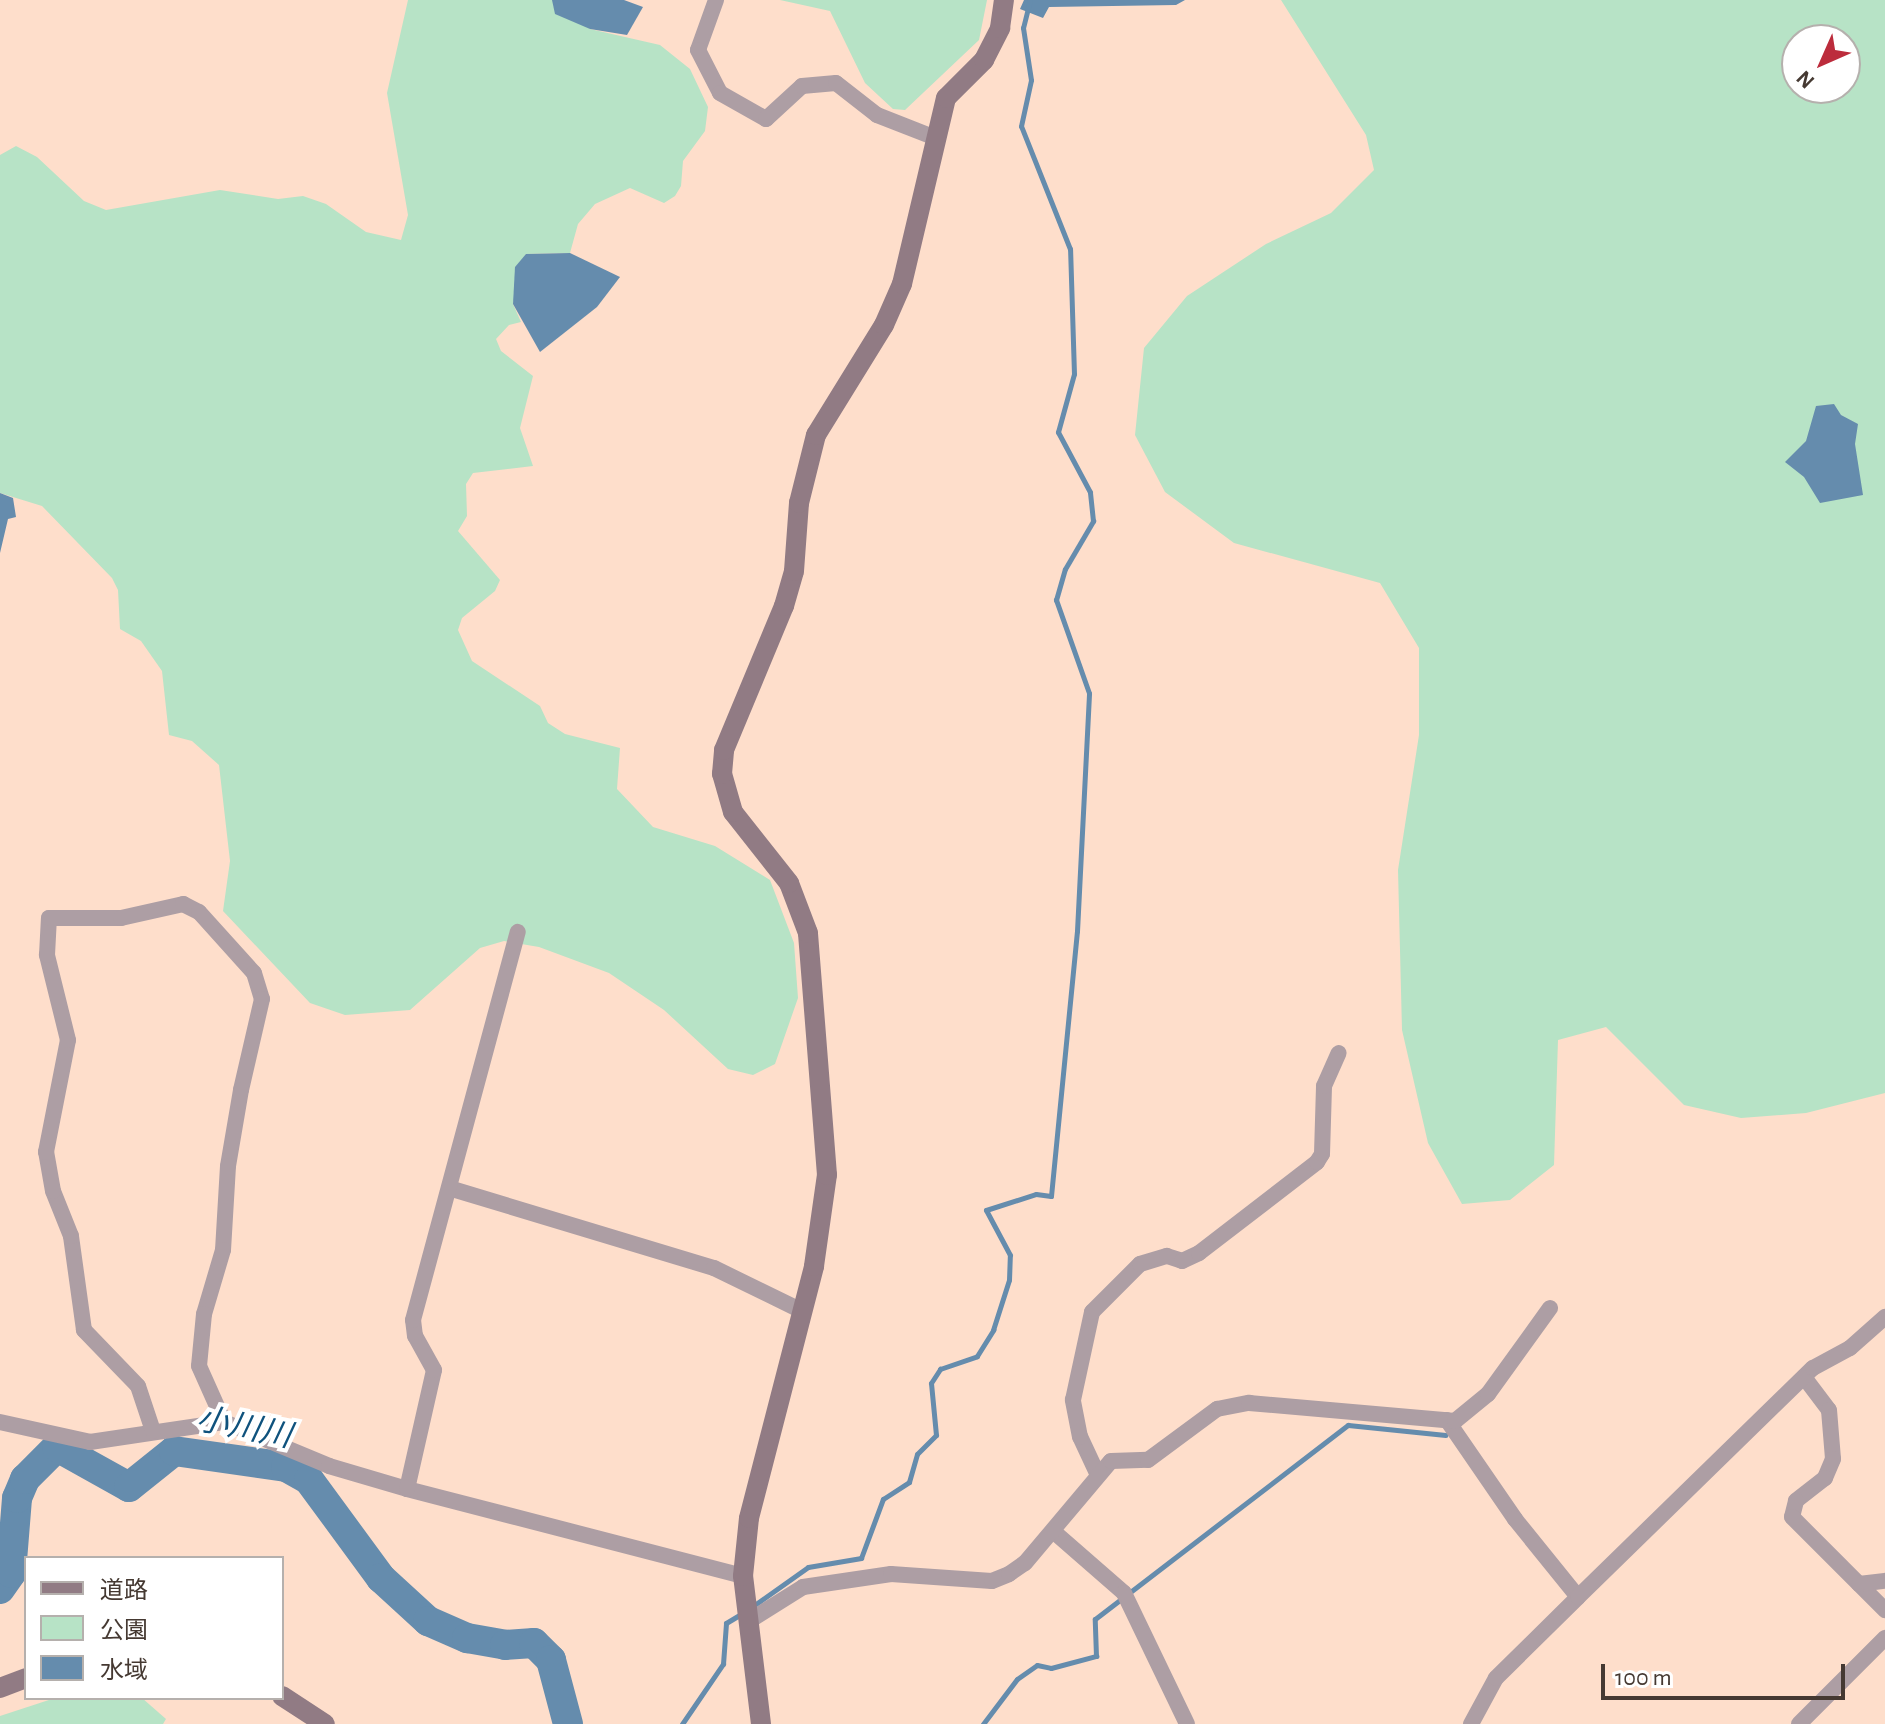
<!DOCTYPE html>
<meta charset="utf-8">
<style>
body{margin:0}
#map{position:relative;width:1885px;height:1724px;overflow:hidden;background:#fedecb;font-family:"Alegreya Sans","Noto Sans JP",sans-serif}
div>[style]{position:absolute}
.green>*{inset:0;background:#b7e3c6}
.water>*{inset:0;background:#658cad}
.stream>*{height:5px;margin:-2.5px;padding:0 2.5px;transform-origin:2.5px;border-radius:2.5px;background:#658cad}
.river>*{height:30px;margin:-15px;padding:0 15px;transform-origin:15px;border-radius:15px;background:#658cad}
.minor>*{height:16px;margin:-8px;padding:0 8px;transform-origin:8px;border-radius:8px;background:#ad9ea4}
.secondary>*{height:20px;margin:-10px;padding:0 10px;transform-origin:10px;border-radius:10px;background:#917b84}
span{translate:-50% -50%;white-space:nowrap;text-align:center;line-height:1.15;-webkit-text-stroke:8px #fff;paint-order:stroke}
.water-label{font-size:32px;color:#0f527d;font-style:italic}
.legend{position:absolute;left:24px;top:1556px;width:260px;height:144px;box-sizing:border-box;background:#fff;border:2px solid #b5b0ad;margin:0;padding:10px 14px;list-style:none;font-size:24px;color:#453932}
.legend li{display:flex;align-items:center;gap:16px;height:40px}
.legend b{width:40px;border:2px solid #b5b0ad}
.north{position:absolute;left:1781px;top:24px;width:80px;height:80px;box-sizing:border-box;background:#fff;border:2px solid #b5b0ad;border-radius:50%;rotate:225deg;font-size:22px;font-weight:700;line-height:32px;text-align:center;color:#453932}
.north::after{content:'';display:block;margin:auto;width:28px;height:36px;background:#bc2c3c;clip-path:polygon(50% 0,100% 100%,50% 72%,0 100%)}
.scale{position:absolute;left:1601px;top:1664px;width:244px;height:36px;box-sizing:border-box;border:4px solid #453932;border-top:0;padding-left:10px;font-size:24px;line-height:28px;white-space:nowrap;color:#453932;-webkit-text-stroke:6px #fff;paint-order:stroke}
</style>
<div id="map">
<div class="green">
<i style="clip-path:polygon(408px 0,552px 0,590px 29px,660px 45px,690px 69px,708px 107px,705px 131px,683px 161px,681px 186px,675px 196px,664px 203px,630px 188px,595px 204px,578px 224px,570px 253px,526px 254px,513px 304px,521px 322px,509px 325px,496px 339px,501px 351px,533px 376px,520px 428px,533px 466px,473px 473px,466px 484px,467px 516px,458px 531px,500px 580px,495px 591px,462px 618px,458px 630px,472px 661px,540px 706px,548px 723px,565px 734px,620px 748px,617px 789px,653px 827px,715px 846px,770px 880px,794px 943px,798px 998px,775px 1064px,753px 1075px,728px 1069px,664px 1010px,609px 973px,539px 947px,504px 941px,480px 948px,410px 1010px,345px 1015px,310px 1003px,223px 911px,230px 861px,219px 765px,192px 741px,169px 735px,162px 671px,141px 641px,120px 629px,118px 590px,112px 578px,42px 506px,0 493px,0 155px,16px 146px,37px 157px,84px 201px,106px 210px,220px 190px,278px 199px,303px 196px,326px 204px,366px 232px,401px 240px,408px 215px,387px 93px)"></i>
<i style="clip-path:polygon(780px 0,987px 0,979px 40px,905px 110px,893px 109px,865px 83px,830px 11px)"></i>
<i style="clip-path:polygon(evenodd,1281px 0,1885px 0,1885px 1093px,1806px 1113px,1741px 1118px,1684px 1105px,1606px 1027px,1558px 1040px,1554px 1165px,1510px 1200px,1462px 1204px,1428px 1143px,1402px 1030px,1398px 870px,1419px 735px,1419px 648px,1380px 583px,1234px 543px,1165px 492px,1135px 435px,1144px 348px,1187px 296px,1266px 244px,1331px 213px,1374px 170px,1366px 135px,1281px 0,1797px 40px,1845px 40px,1845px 88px,1797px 88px,1797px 40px)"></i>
<i style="clip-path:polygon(55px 1698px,142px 1698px,166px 1719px,163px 1724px,0 1724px,0 1716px)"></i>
</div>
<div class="water">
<i style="clip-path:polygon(552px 0,624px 0,643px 7px,627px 35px,590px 29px,555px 14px)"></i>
<i style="clip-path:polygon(1024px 0,1185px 0,1176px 5px,1049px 7px,1043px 18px,1020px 9px)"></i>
<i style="clip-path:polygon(570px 253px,620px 277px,597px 307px,540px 352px,513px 304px,515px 267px,526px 254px)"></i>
<i style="clip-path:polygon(1834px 404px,1841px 415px,1858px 424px,1855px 444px,1863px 495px,1820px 503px,1804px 477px,1785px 462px,1806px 441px,1816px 406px)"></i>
<i style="clip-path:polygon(0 493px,13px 498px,16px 517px,8px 519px,0 553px)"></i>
</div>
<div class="stream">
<i style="left:753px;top:1606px;width:67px;rotate:-35.3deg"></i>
<i style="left:808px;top:1567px;width:54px;rotate:-9.6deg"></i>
<i style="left:861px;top:1558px;width:63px;rotate:-69.6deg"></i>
<i style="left:883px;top:1499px;width:31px;rotate:-33deg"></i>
<i style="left:909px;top:1482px;width:29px;rotate:-74deg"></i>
<i style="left:917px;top:1454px;width:27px;rotate:-45deg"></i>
<i style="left:936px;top:1435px;width:52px;rotate:-95.5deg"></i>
<i style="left:931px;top:1383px;width:17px;rotate:-57deg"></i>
<i style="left:940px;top:1369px;width:39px;rotate:-19deg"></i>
<i style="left:977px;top:1356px;width:31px;rotate:-58deg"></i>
<i style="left:993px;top:1330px;width:52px;rotate:-72.3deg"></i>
<i style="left:1009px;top:1280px;width:25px;rotate:-88deg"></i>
<i style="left:1010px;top:1255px;width:51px;rotate:-118.1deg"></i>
<i style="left:986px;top:1210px;width:52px;rotate:-17.7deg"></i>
<i style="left:1036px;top:1194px;width:15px;rotate:8deg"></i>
<i style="left:1051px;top:1196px;width:266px;rotate:-84.4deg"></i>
<i style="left:1077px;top:931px;width:238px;rotate:-87.1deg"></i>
<i style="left:1089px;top:693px;width:99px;rotate:-109.5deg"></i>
<i style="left:1056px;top:600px;width:32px;rotate:-74deg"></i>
<i style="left:1065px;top:569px;width:56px;rotate:-59.7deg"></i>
<i style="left:1093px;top:521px;width:29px;rotate:-96deg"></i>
<i style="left:1090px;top:492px;width:68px;rotate:-118.1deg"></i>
<i style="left:1058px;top:432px;width:60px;rotate:-74.6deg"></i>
<i style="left:1074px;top:374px;width:125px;rotate:-91.8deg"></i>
<i style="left:1070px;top:249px;width:132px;rotate:-111.7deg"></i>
<i style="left:1021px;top:126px;width:47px;rotate:-77.7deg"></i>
<i style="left:1031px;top:80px;width:53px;rotate:-98.7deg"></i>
<i style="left:1023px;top:28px;width:29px;rotate:-76deg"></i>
<i style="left:682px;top:1724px;width:73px;rotate:-55.7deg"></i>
<i style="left:723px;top:1664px;width:41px;rotate:-85.8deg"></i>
<i style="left:726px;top:1623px;width:17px;rotate:-31deg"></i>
<i style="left:983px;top:1724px;width:56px;rotate:-52.9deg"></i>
<i style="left:1017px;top:1679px;width:24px;rotate:-35deg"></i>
<i style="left:1037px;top:1665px;width:14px;rotate:12deg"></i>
<i style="left:1051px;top:1668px;width:47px;rotate:-14.9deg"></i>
<i style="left:1096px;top:1656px;width:37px;rotate:-92deg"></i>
<i style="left:1095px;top:1619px;width:319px;rotate:-37.5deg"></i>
<i style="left:1348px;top:1425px;width:98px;rotate:5.9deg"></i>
</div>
<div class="river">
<i style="left:0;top:1589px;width:19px;rotate:-55deg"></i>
<i style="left:11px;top:1573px;width:75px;rotate:-85.4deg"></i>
<i style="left:17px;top:1498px;width:21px;rotate:-67deg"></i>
<i style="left:25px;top:1479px;width:45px;rotate:-45deg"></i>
<i style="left:57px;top:1447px;width:82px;rotate:29.1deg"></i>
<i style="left:129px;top:1487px;width:58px;rotate:-38.7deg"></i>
<i style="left:174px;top:1451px;width:113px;rotate:8.1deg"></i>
<i style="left:286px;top:1467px;width:26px;rotate:29deg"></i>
<i style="left:309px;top:1480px;width:122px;rotate:53.7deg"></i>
<i style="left:381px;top:1578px;width:64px;rotate:42.5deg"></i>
<i style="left:428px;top:1621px;width:43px;rotate:23.6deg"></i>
<i style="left:467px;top:1638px;width:39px;rotate:10deg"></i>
<i style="left:505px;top:1645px;width:29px;rotate:-4deg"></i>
<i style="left:534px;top:1643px;width:24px;rotate:45deg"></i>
<i style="left:551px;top:1660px;width:66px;rotate:75.1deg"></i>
</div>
<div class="minor">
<i style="left:716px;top:0;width:53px;rotate:109.8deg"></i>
<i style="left:698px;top:50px;width:48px;rotate:62.9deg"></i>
<i style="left:720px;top:93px;width:53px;rotate:29.5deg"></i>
<i style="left:766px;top:119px;width:49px;rotate:-42.5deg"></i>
<i style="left:802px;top:86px;width:34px;rotate:-5deg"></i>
<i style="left:836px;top:83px;width:52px;rotate:38deg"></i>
<i style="left:877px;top:115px;width:60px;rotate:21.4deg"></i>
<i style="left:449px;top:1188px;width:277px;rotate:16.8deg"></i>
<i style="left:714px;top:1268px;width:98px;rotate:26deg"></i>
<i style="left:1804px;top:1377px;width:41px;rotate:52.9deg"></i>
<i style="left:1829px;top:1410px;width:49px;rotate:85.3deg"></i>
<i style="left:1833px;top:1459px;width:21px;rotate:113deg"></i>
<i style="left:1825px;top:1478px;width:37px;rotate:142deg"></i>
<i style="left:1796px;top:1501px;width:16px;rotate:104deg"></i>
<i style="left:1792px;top:1517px;width:132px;rotate:45deg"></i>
<i style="left:1447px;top:1420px;width:120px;rotate:55.5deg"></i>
<i style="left:1515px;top:1519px;width:100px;rotate:51.1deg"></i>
<i style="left:0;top:1422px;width:92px;rotate:12.5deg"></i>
<i style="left:90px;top:1442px;width:135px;rotate:-8.5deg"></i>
<i style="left:224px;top:1422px;width:114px;rotate:22.7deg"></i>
<i style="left:329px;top:1466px;width:81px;rotate:16.4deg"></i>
<i style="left:407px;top:1489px;width:347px;rotate:14.5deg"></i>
<i style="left:153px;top:1431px;width:47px;rotate:-108.4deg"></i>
<i style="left:138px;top:1386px;width:78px;rotate:-134deg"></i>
<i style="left:84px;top:1330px;width:95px;rotate:-97.9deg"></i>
<i style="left:71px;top:1236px;width:48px;rotate:-111.8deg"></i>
<i style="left:53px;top:1191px;width:40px;rotate:-100deg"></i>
<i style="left:46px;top:1152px;width:114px;rotate:-78.9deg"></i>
<i style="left:68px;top:1040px;width:88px;rotate:-103.9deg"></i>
<i style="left:47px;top:955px;width:37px;rotate:-87deg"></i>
<i style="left:49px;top:918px;width:72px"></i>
<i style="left:121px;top:918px;width:64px;rotate:-12.7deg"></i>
<i style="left:183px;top:904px;width:18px;rotate:27deg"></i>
<i style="left:199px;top:912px;width:82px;rotate:48deg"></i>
<i style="left:254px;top:973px;width:27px;rotate:73deg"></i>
<i style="left:262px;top:999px;width:93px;rotate:103deg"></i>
<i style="left:241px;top:1090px;width:77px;rotate:99.7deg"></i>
<i style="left:228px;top:1166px;width:84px;rotate:93.4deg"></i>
<i style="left:223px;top:1250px;width:67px;rotate:106.5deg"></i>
<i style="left:204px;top:1314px;width:52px;rotate:95.5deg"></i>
<i style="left:199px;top:1366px;width:61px;rotate:65.9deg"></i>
<i style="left:1097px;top:1473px;width:40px;rotate:-115deg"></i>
<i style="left:1080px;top:1437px;width:38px;rotate:-101deg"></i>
<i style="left:1073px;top:1400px;width:90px;rotate:-77.8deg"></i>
<i style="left:1092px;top:1312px;width:68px;rotate:-45deg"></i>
<i style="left:1140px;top:1264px;width:28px;rotate:-17deg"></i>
<i style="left:1167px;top:1256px;width:16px;rotate:18deg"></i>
<i style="left:1182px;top:1261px;width:19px;rotate:-25deg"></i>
<i style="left:1199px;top:1253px;width:149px;rotate:-37.6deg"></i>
<i style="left:1317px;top:1162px;width:9px;rotate:-58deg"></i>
<i style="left:1322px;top:1154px;width:68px;rotate:-88.3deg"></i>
<i style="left:1324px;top:1086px;width:36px;rotate:-66deg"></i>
<i style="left:407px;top:1489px;width:122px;rotate:-77.2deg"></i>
<i style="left:434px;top:1370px;width:39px;rotate:-119deg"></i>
<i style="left:415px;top:1336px;width:16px;rotate:-97deg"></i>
<i style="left:413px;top:1320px;width:402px;rotate:-74.9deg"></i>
<i style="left:1053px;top:1531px;width:94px;rotate:41.1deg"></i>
<i style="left:1124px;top:1593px;width:145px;rotate:64.3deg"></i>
<i style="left:1859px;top:1584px;width:26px;rotate:-7deg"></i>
<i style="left:749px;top:1621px;width:64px;rotate:-32.2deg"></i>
<i style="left:803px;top:1587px;width:89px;rotate:-8.4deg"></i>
<i style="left:891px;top:1574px;width:101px;rotate:4deg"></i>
<i style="left:992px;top:1581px;width:18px;rotate:-22deg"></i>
<i style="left:1009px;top:1574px;width:19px;rotate:-35deg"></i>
<i style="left:1025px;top:1563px;width:133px;rotate:-49.9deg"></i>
<i style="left:1111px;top:1461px;width:37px;rotate:-2deg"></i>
<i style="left:1148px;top:1460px;width:86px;rotate:-36.5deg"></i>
<i style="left:1217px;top:1409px;width:33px;rotate:-11deg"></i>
<i style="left:1249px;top:1403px;width:207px;rotate:5deg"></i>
<i style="left:1455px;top:1421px;width:43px;rotate:-39.3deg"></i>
<i style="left:1488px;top:1394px;width:106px;rotate:-54.2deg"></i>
<i style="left:1471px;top:1724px;width:52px;rotate:-61.5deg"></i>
<i style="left:1496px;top:1678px;width:115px;rotate:-44.6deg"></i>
<i style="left:1578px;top:1597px;width:328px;rotate:-44.3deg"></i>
<i style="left:1813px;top:1368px;width:42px;rotate:-28.4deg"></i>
<i style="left:1850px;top:1348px;width:47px;rotate:-41.5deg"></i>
<i style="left:1799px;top:1724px;width:122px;rotate:-45deg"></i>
</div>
<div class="secondary">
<i style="left:0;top:1688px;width:28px;rotate:-21deg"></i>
<i style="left:282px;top:1696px;width:51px;rotate:33.1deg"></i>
<i style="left:761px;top:1724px;width:149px;rotate:-96.9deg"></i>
<i style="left:743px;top:1576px;width:58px;rotate:-84.1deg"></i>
<i style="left:749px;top:1518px;width:260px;rotate:-75.5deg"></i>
<i style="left:814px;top:1266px;width:92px;rotate:-81.9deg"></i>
<i style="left:827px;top:1175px;width:243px;rotate:-94.5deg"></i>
<i style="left:808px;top:933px;width:53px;rotate:-110.8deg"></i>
<i style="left:789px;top:883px;width:90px;rotate:-128.3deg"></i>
<i style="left:733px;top:812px;width:40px;rotate:-106deg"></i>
<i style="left:722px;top:774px;width:24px;rotate:-85deg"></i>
<i style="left:724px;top:750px;width:156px;rotate:-67.4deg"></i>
<i style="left:784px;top:606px;width:36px;rotate:-74deg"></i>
<i style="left:794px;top:571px;width:68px;rotate:-85.8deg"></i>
<i style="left:799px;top:503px;width:70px;rotate:-76deg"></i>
<i style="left:816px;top:435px;width:129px;rotate:-58.3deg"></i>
<i style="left:884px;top:325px;width:45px;rotate:-66.3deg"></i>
<i style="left:902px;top:284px;width:191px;rotate:-76.7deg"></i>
<i style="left:946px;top:98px;width:54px;rotate:-45deg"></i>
<i style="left:984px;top:60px;width:36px;rotate:-63deg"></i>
<i style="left:1000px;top:28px;width:28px;rotate:-82deg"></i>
</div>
<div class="water-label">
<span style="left:244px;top:1428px;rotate:11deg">小川川</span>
</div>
<ul class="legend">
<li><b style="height:10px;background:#917b84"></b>道路</li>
<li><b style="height:22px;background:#b7e3c6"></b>公園</li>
<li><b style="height:22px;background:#658cad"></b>水域</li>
</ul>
<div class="north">N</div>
<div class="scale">100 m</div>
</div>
